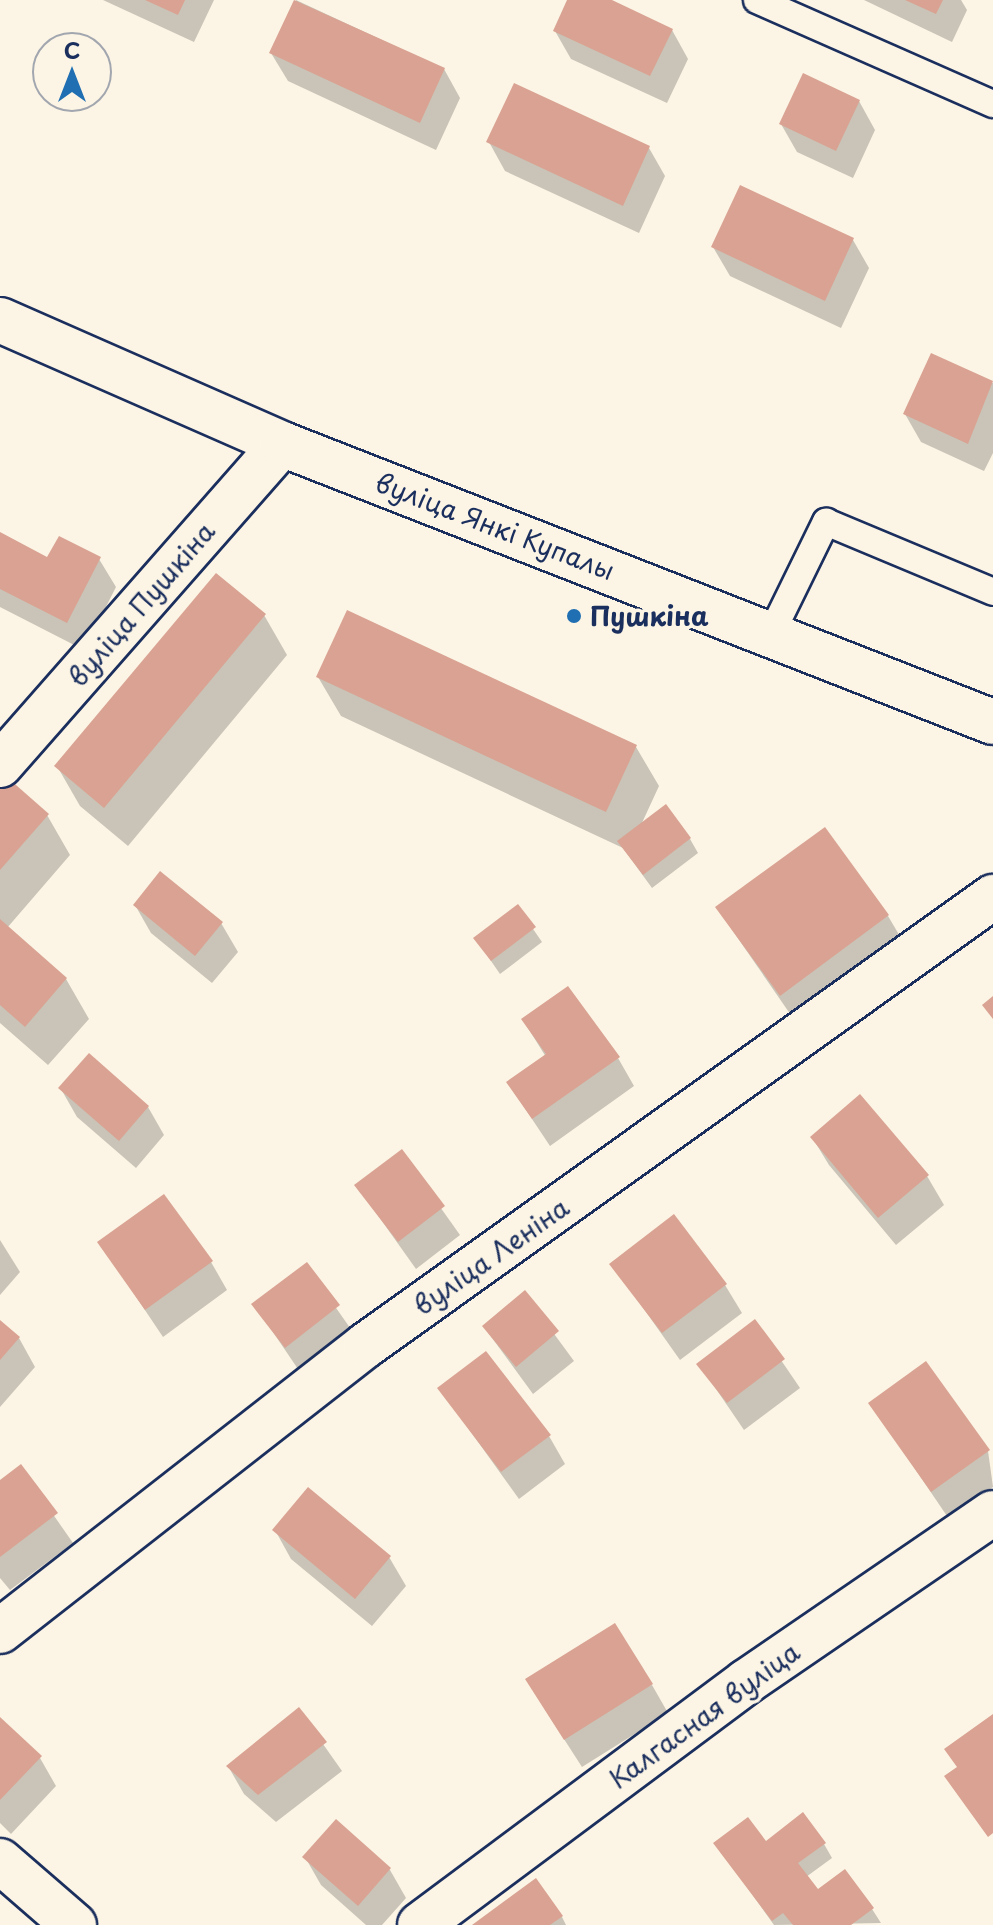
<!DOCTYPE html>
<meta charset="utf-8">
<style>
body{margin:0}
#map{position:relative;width:993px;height:1925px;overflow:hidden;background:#fcf5e5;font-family:"Playpen Sans",sans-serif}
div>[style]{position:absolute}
.shadow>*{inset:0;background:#0003}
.building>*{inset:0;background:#d9a292}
.roads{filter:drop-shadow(2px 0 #1b2f5e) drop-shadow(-2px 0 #1b2f5e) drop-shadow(0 2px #1b2f5e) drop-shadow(0 -2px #1b2f5e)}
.service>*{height:26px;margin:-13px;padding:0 13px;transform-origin:13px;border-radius:13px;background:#fcf5e5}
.minor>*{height:44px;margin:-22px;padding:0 22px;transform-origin:22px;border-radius:22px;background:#fcf5e5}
.tertiary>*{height:44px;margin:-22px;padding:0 22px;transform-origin:22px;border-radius:22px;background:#fcf5e5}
.dots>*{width:22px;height:22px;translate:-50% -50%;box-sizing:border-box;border:4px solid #fcf5e5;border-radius:50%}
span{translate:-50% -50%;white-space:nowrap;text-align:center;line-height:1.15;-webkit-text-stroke:7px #fcf5e5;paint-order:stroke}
.street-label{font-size:26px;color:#1b2f5e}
.poi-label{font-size:26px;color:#1b2f5e;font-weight:700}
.left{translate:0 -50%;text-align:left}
.north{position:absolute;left:32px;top:32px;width:80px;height:80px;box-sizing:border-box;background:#fcf5e5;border:2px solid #a2a6af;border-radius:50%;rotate:0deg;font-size:22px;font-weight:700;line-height:32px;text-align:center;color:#1b2f5e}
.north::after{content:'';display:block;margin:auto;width:28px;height:36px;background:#1f6fb2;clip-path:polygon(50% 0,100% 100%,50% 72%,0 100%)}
</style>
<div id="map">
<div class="shadow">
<i style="clip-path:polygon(103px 0,214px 0,194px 42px)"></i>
<i style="clip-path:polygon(296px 0,444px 69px,460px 98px,436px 150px,288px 81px,271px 53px)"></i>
<i style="clip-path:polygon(570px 0,608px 0,672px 30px,688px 59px,667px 103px,571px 59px,555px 31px)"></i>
<i style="clip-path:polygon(864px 0,961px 0,967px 10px,952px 42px)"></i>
<i style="clip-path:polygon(859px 101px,875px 130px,853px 178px,797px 152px,781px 124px)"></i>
<i style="clip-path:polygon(489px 142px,649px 148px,665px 176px,639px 233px,505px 171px)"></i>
<i style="clip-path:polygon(853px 240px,869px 268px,841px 328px,730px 276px,713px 247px)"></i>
<i style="clip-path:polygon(932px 355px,993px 383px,993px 453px,984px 471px,921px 442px,905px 414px)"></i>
<i style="clip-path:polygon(0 535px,48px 560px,99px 559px,116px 587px,84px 650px,0 607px)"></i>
<i style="clip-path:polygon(264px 615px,287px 655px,128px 846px,80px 806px,57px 766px)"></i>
<i style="clip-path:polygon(318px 677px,636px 747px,659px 786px,641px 825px,690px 839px,698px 853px,652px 888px,623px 848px,341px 716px)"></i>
<i style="clip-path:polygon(0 790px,47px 815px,70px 855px,7px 928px,66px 979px,89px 1019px,48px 1065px,0 1023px)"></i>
<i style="clip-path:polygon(135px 905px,221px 923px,238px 952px,212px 983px,151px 933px)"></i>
<i style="clip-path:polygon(518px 907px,542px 942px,500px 974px,476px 939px)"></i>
<i style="clip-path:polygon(717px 908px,888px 916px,911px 955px,804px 1034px)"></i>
<i style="clip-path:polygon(523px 1020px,618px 1058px,634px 1086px,550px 1146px,508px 1083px,546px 1057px)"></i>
<i style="clip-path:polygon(61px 1089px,148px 1107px,164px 1135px,136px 1168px,77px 1117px)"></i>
<i style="clip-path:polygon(812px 1137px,927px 1176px,944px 1205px,896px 1245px,829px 1165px)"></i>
<i style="clip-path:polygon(401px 1152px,460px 1235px,416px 1269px,357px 1186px)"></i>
<i style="clip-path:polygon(0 1240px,20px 1272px,0 1295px)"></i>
<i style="clip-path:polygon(100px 1243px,211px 1262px,227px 1290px,163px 1337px)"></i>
<i style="clip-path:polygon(612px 1264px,725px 1285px,742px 1313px,680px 1360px)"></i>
<i style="clip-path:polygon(306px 1265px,355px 1335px,302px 1375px,254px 1304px)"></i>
<i style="clip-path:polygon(524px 1293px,574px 1361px,533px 1394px,484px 1327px)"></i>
<i style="clip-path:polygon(0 1322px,19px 1338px,35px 1367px,0 1407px)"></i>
<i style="clip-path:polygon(755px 1322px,800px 1388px,744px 1430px,699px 1364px)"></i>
<i style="clip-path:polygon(440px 1389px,549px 1436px,565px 1464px,519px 1499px)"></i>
<i style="clip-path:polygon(871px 1404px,988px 1451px,993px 1487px,949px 1519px)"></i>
<i style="clip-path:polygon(20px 1467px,73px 1543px,10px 1590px,0 1578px,0 1482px)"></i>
<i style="clip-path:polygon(275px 1530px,389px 1557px,406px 1586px,372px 1626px,291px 1559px)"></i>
<i style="clip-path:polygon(652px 1685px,668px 1713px,582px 1767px,544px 1708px)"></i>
<i style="clip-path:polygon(299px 1710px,342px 1771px,276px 1822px,244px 1794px,228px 1766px)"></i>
<i style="clip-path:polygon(0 1720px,40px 1758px,56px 1786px,11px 1834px,0 1823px)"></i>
<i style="clip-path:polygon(336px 1822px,390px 1870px,406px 1898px,382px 1925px,366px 1925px,321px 1885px,305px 1857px)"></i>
<i style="clip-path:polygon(716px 1844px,824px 1844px,832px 1858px,806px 1877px,817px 1892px,872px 1909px,881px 1923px,774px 1925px)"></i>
<i style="clip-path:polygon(562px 1917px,566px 1925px,475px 1925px)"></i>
</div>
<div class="building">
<i style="clip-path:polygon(145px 0,185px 0,178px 15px)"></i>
<i style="clip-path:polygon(294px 0,445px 68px,420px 123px,269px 53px)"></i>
<i style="clip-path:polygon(567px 0,612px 0,673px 29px,650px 76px,553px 31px)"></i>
<i style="clip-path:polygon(905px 0,943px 0,936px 14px)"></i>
<i style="clip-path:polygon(803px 73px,860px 100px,836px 151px,779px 124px)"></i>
<i style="clip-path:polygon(514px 83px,650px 146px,623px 206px,486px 142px)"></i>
<i style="clip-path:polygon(740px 185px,854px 238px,825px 301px,711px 247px)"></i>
<i style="clip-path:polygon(931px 353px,993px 381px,968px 444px,903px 414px)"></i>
<i style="clip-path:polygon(0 532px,47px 557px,59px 536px,101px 557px,67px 623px,0 589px)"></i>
<i style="clip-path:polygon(216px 573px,266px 614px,104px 808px,54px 766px)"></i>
<i style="clip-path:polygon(347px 610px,637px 745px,606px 812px,316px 677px)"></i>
<i style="clip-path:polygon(8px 778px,49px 814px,0 870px,0 787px)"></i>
<i style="clip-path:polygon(666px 804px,691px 838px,643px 875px,617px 841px)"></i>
<i style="clip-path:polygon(825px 827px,889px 915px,780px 996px,715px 907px)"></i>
<i style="clip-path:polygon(160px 871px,223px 922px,195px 956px,133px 905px)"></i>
<i style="clip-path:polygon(518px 904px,536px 927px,491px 961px,473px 938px)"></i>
<i style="clip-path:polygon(0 919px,67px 978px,25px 1027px,0 1005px)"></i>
<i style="clip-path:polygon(568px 986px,620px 1057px,532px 1119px,506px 1082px,546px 1054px,521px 1019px)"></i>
<i style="clip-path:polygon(993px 996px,993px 1019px,982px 1005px)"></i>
<i style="clip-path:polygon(89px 1053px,149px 1106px,119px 1141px,58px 1088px)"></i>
<i style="clip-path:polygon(860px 1094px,929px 1175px,878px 1218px,810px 1137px)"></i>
<i style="clip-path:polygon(402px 1149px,445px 1206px,398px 1242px,354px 1185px)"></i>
<i style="clip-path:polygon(164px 1194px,213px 1261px,145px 1310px,97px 1242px)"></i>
<i style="clip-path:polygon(674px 1214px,727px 1284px,662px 1333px,609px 1264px)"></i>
<i style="clip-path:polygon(307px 1262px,340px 1305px,285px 1348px,251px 1304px)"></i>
<i style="clip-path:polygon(525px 1290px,559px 1331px,516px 1367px,482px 1326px)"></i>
<i style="clip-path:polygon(755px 1319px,785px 1359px,727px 1403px,696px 1364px)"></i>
<i style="clip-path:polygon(0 1320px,20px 1337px,0 1360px)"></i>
<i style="clip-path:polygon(486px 1351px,551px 1435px,501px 1472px,437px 1388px)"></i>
<i style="clip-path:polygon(926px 1361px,990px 1450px,931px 1492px,868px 1403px)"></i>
<i style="clip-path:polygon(21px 1464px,58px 1513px,0 1557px,0 1480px)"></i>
<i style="clip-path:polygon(308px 1487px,391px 1556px,355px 1599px,272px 1530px)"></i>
<i style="clip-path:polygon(615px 1623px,653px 1684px,564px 1740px,525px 1679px)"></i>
<i style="clip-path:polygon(299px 1707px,327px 1742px,258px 1795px,226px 1766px)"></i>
<i style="clip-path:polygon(993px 1714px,993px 1833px,988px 1837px,944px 1776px,957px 1767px,944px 1749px)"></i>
<i style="clip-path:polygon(0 1717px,42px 1756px,0 1800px)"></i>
<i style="clip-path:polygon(803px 1812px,826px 1843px,798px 1863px,818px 1889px,845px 1869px,874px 1908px,851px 1925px,793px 1925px,783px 1913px,772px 1921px,713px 1843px,748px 1817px,766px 1841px)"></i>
<i style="clip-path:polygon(336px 1819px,391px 1868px,358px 1906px,302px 1857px)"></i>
<i style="clip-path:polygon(536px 1878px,563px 1916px,550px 1925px,472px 1925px)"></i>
</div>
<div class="roads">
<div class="service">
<i style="left:757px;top:0;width:258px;rotate:23.8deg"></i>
<i style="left:772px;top:632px;width:123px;rotate:-63.9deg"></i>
<i style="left:826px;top:522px;width:181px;rotate:22.7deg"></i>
</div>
<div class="minor">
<i style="left:0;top:765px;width:427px;rotate:-48.7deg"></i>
<i style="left:0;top:1631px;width:464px;rotate:-38deg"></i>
<i style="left:366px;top:1345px;width:771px;rotate:-35.55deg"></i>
<i style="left:0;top:1861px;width:98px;rotate:40.9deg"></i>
<i style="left:420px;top:1925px;width:407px;rotate:-36.7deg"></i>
<i style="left:746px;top:1682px;width:299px;rotate:-34.4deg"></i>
</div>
<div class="tertiary">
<i style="left:0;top:320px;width:308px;rotate:23.7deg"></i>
<i style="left:282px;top:444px;width:763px;rotate:21.36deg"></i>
</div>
</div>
<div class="dots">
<i style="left:574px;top:616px;background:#1f6fb2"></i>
</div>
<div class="street-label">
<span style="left:495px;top:526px;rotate:21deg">вуліца Янкі Купалы</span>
<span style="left:141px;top:604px;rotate:-49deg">вуліца Пушкіна</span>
<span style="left:491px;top:1256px;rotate:-35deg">вуліца Леніна</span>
<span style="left:704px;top:1715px;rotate:-36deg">Калгасная вуліца</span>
</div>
<div class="poi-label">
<span class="left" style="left:590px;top:616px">Пушкіна</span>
</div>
<div class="north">С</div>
</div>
